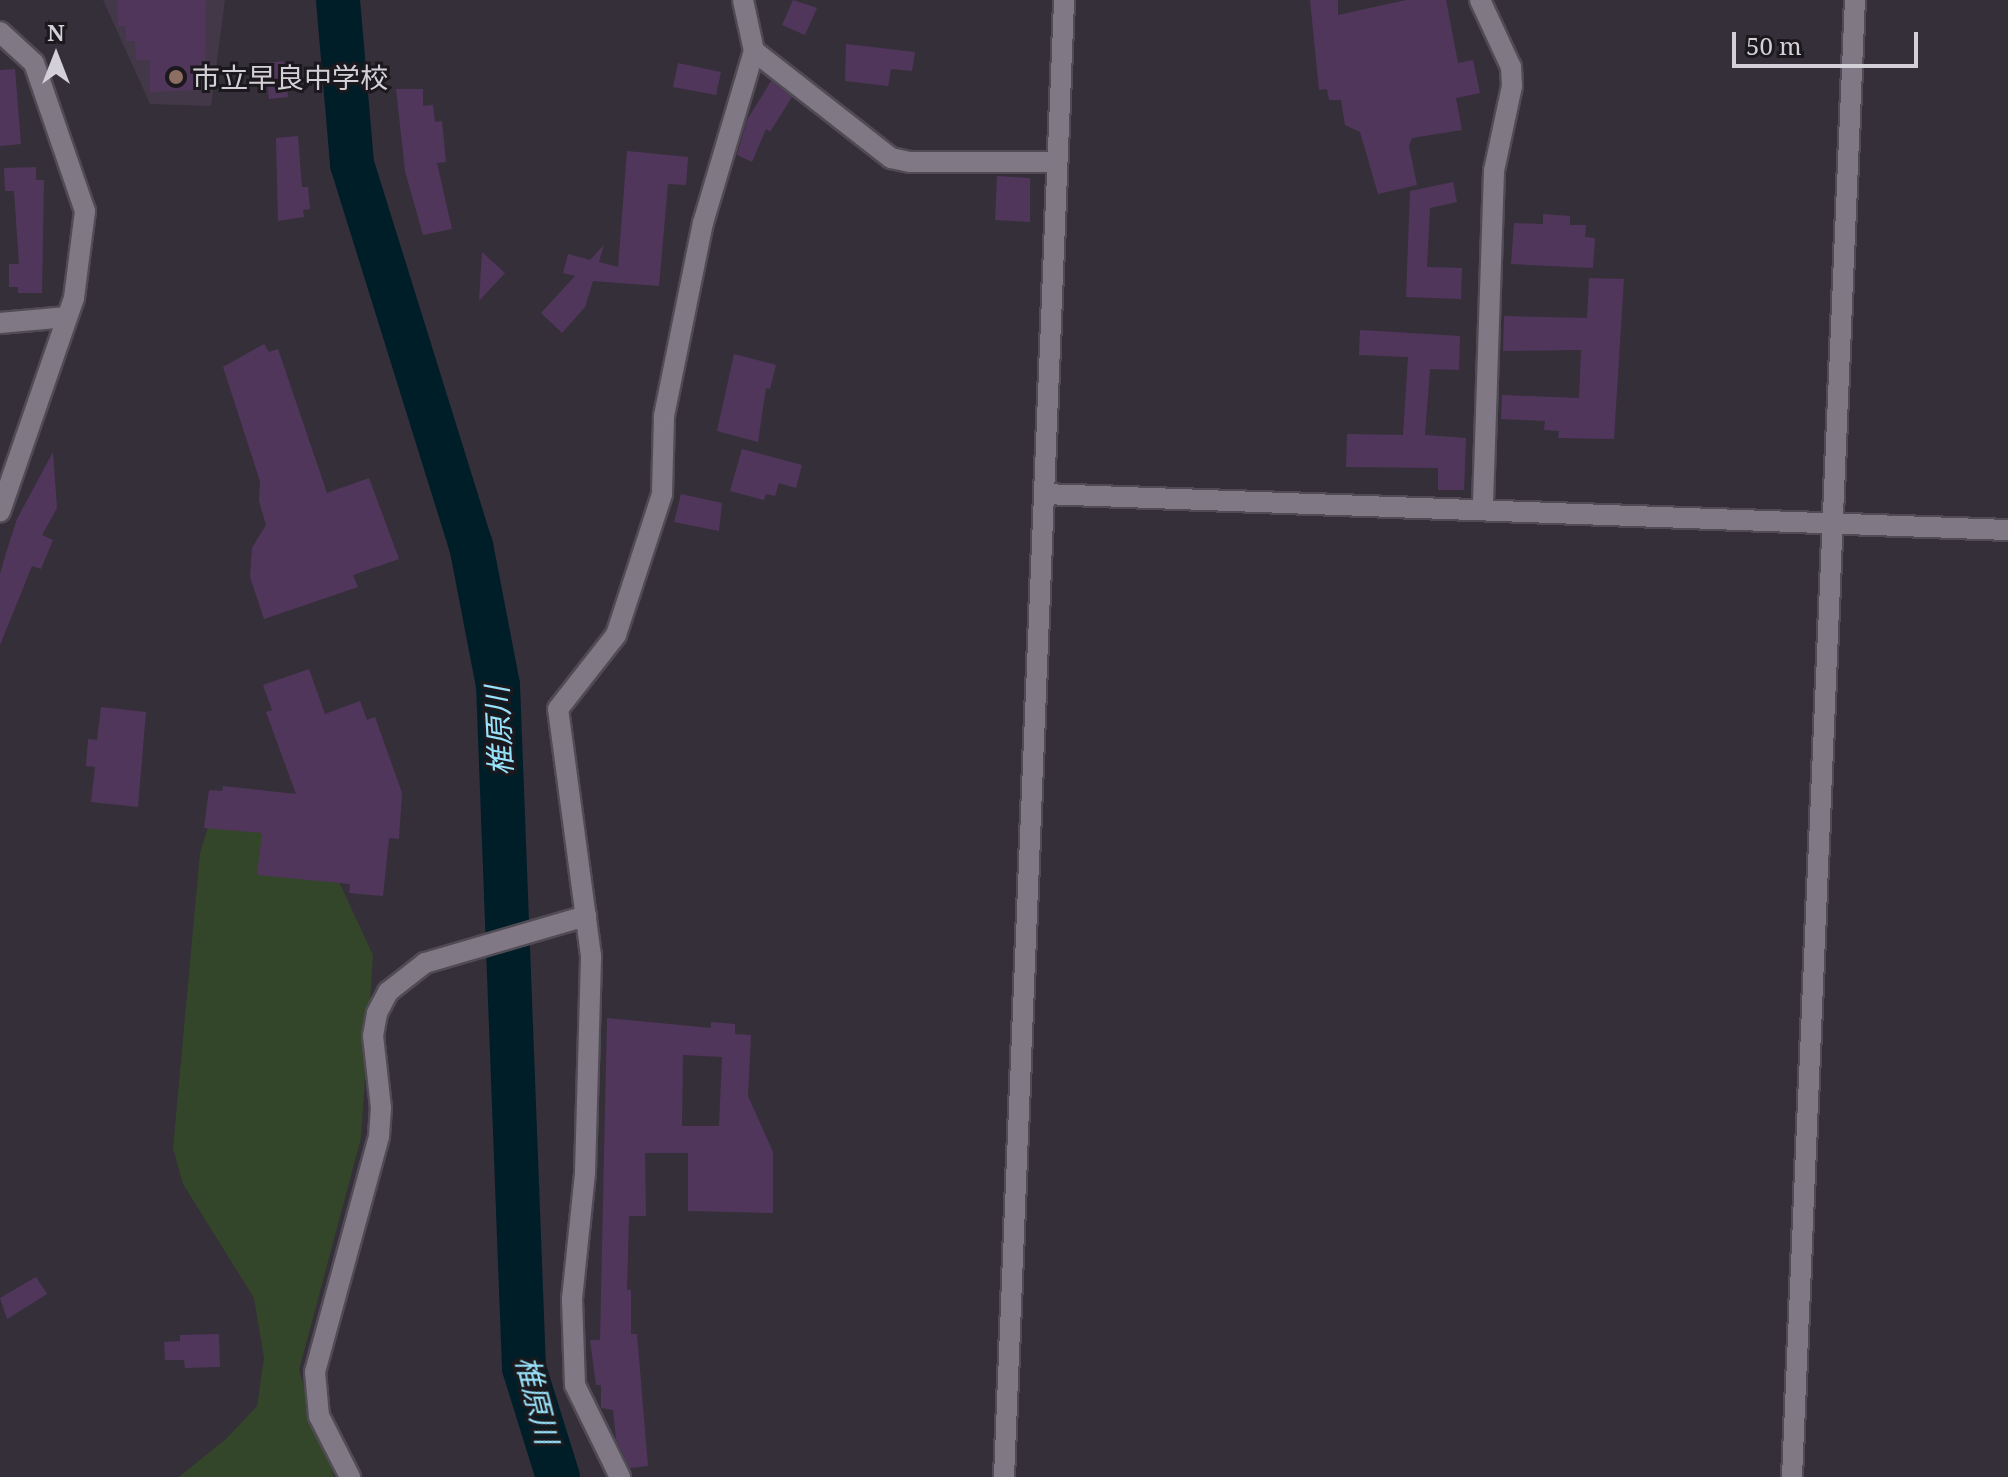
<!DOCTYPE html>
<meta charset="utf-8">
<style>
body{margin:0}
#map{position:relative;width:2008px;height:1477px;overflow:hidden;background:#352f3a;font-family:"Noto Serif","Noto Sans JP",serif}
div>[style]{position:absolute}
.education>*{inset:0;background:#433847}
.green>*{inset:0;background:#334629}
.river>*{height:44px;margin:-22px;padding:0 22px;transform-origin:22px;border-radius:22px;background:#001e28}
.building>*{inset:0;background:#51365c}
.roads{filter:drop-shadow(2px 0 #504b54) drop-shadow(-2px 0 #504b54) drop-shadow(0 2px #504b54) drop-shadow(0 -2px #504b54)}
.minor>*{height:20px;margin:-10px;padding:0 10px;transform-origin:10px;border-radius:10px;background:#807985}
.dots>*{width:22px;height:22px;translate:-50% -50%;box-sizing:border-box;border:4px solid #1b191d;border-radius:50%}
span{translate:-50% -50%;white-space:nowrap;text-align:center;line-height:1.15;-webkit-text-stroke:6px #1b191d;paint-order:stroke}
.poi-label{font-size:28px;color:#d4d0d7}
.left{translate:0 -50%;text-align:left}
.water-label{font-size:30px;color:#98e3fb;font-style:italic}
.north{position:absolute;left:16px;top:16px;width:80px;height:80px;-webkit-text-stroke:6px #1b191d;paint-order:stroke;rotate:0deg;font-size:22px;font-weight:700;line-height:32px;text-align:center;color:#d4d0d7}
.north::after{content:'';display:block;margin:auto;width:28px;height:36px;background:#d4d0d7;clip-path:polygon(50% 0,100% 100%,50% 72%,0 100%)}
.scale{position:absolute;left:1732px;top:32px;width:186px;height:36px;box-sizing:border-box;border:4px solid #d4d0d7;border-top:0;padding-left:10px;font-size:24px;line-height:28px;white-space:nowrap;color:#d4d0d7;-webkit-text-stroke:6px #1b191d;paint-order:stroke}
</style>
<div id="map">
<div class="education">
<i style="clip-path:polygon(103px 0,225px 0,211px 106px,150px 104px)"></i>
</div>
<div class="green">
<i style="clip-path:polygon(236px 794px,334px 871px,373px 955px,361px 1138px,299px 1370px,334px 1477px,179px 1477px,227px 1438px,257px 1406px,264px 1358px,254px 1298px,183px 1184px,173px 1148px,200px 853px,212px 814px)"></i>
</div>
<div class="river">
<i style="left:338px;top:0;width:165px;rotate:85.1deg"></i>
<i style="left:352px;top:164px;width:399px;rotate:72.7deg"></i>
<i style="left:471px;top:545px;width:143px;rotate:79.1deg"></i>
<i style="left:498px;top:685px;width:683px;rotate:87.82deg"></i>
<i style="left:524px;top:1368px;width:114px;rotate:72.7deg"></i>
</div>
<div class="building">
<i style="clip-path:polygon(117px 0,206px 0,204px 90px,150px 92px,150px 60px,136px 60px,135px 41px,126px 41px,126px 26px,118px 26px)"></i>
<i style="clip-path:polygon(793px 0,817px 8px,805px 35px,782px 25px)"></i>
<i style="clip-path:polygon(1310px 0,1338px 0,1338px 15px,1406px 0,1446px 0,1458px 63px,1473px 60px,1480px 93px,1456px 98px,1462px 130px,1412px 138px,1409px 146px,1417px 185px,1378px 194px,1360px 132px,1345px 125px,1341px 100px,1329px 100px,1327px 89px,1319px 90px)"></i>
<i style="clip-path:polygon(846px 44px,915px 52px,912px 71px,891px 69px,888px 86px,845px 81px)"></i>
<i style="clip-path:polygon(284px 61px,288px 97px,269px 99px,265px 63px)"></i>
<i style="clip-path:polygon(678px 63px,721px 72px,716px 95px,673px 87px)"></i>
<i style="clip-path:polygon(15px 69px,21px 144px,0 146px,0 70px)"></i>
<i style="clip-path:polygon(771px 81px,792px 97px,770px 132px,766px 129px,752px 162px,737px 155px,747px 120px)"></i>
<i style="clip-path:polygon(396px 89px,423px 89px,423px 106px,433px 105px,435px 122px,442px 121px,446px 162px,437px 163px,452px 229px,423px 235px,405px 171px)"></i>
<i style="clip-path:polygon(298px 136px,302px 187px,308px 187px,310px 209px,303px 210px,304px 217px,278px 221px,276px 138px)"></i>
<i style="clip-path:polygon(627px 151px,688px 157px,686px 185px,668px 184px,659px 286px,593px 281px,585px 307px,562px 333px,541px 313px,575px 276px,563px 273px,568px 254px,590px 260px,604px 245px,599px 262px,618px 267px)"></i>
<i style="clip-path:polygon(36px 167px,36px 180px,44px 180px,42px 293px,18px 293px,18px 287px,9px 287px,9px 264px,19px 264px,14px 191px,5px 191px,4px 168px)"></i>
<i style="clip-path:polygon(997px 176px,1030px 178px,1030px 222px,995px 220px)"></i>
<i style="clip-path:polygon(1453px 182px,1457px 202px,1430px 208px,1427px 267px,1462px 268px,1461px 299px,1406px 297px,1410px 191px)"></i>
<i style="clip-path:polygon(1543px 214px,1570px 216px,1570px 225px,1586px 225px,1585px 237px,1595px 238px,1593px 268px,1511px 264px,1514px 223px,1543px 224px)"></i>
<i style="clip-path:polygon(482px 252px,505px 273px,479px 301px)"></i>
<i style="clip-path:polygon(1589px 278px,1624px 279px,1614px 439px,1558px 438px,1559px 431px,1544px 430px,1545px 421px,1501px 419px,1502px 395px,1579px 398px,1581px 350px,1503px 351px,1504px 316px,1587px 318px)"></i>
<i style="clip-path:polygon(1360px 330px,1460px 336px,1459px 370px,1430px 369px,1425px 435px,1466px 438px,1464px 490px,1438px 490px,1438px 468px,1346px 467px,1347px 434px,1403px 435px,1408px 357px,1359px 355px)"></i>
<i style="clip-path:polygon(264px 344px,269px 352px,278px 349px,327px 493px,369px 478px,399px 559px,353px 575px,358px 587px,264px 619px,250px 577px,252px 548px,266px 525px,259px 501px,260px 481px,223px 367px)"></i>
<i style="clip-path:polygon(734px 354px,776px 365px,770px 389px,766px 388px,758px 442px,717px 431px)"></i>
<i style="clip-path:polygon(742px 449px,802px 465px,796px 488px,779px 483px,775px 496px,766px 494px,764px 500px,730px 491px)"></i>
<i style="clip-path:polygon(53px 452px,57px 508px,42px 535px,53px 540px,41px 569px,32px 566px,0 645px,0 574px,6px 553px,17px 519px)"></i>
<i style="clip-path:polygon(681px 494px,722px 503px,719px 531px,674px 522px)"></i>
<i style="clip-path:polygon(309px 669px,325px 714px,360px 701px,367px 720px,375px 717px,402px 793px,399px 839px,389px 838px,383px 896px,349px 893px,350px 884px,257px 875px,262px 833px,204px 828px,209px 790px,222px 791px,223px 786px,296px 794px,266px 712px,272px 710px,263px 685px)"></i>
<i style="clip-path:polygon(101px 707px,146px 712px,138px 807px,91px 802px,95px 767px,86px 766px,88px 739px,97px 740px)"></i>
<i style="clip-path:polygon(evenodd,607px 1018px,711px 1028px,711px 1022px,735px 1024px,735px 1034px,751px 1035px,748px 1096px,773px 1152px,773px 1213px,688px 1211px,688px 1153px,645px 1153px,646px 1216px,629px 1216px,627px 1290px,631px 1290px,631px 1334px,637px 1334px,648px 1466px,630px 1468px,616px 1439px,613px 1410px,601px 1408px,601px 1385px,596px 1385px,590px 1340px,600px 1340px,607px 1018px,683px 1055px,722px 1057px,719px 1126px,682px 1126px,683px 1055px)"></i>
<i style="clip-path:polygon(36px 1277px,47px 1294px,7px 1319px,0 1298px)"></i>
<i style="clip-path:polygon(219px 1334px,220px 1367px,185px 1368px,184px 1360px,165px 1360px,164px 1342px,180px 1341px,180px 1335px)"></i>
</div>
<div class="roads">
<div class="minor">
<i style="left:1480px;top:0;width:74px;rotate:65.2deg"></i>
<i style="left:1511px;top:67px;width:19px;rotate:87deg"></i>
<i style="left:1512px;top:86px;width:87px;rotate:102deg"></i>
<i style="left:1494px;top:171px;width:338px;rotate:91.9deg"></i>
<i style="left:0;top:32px;width:46px;rotate:42.4deg"></i>
<i style="left:34px;top:63px;width:157px;rotate:71deg"></i>
<i style="left:85px;top:211px;width:88px;rotate:97.2deg"></i>
<i style="left:74px;top:298px;width:226px;rotate:109.1deg"></i>
<i style="left:754px;top:51px;width:174px;rotate:38deg"></i>
<i style="left:891px;top:158px;width:19px;rotate:12deg"></i>
<i style="left:910px;top:162px;width:144px"></i>
<i style="left:0;top:323px;width:67px;rotate:-5.1deg"></i>
<i style="left:1044px;top:494px;width:965px;rotate:2.14deg"></i>
<i style="left:350px;top:1477px;width:68px;rotate:-116.9deg"></i>
<i style="left:319px;top:1416px;width:44px;rotate:-95.2deg"></i>
<i style="left:315px;top:1372px;width:245px;rotate:-74.8deg"></i>
<i style="left:379px;top:1136px;width:28px;rotate:-86deg"></i>
<i style="left:381px;top:1108px;width:72px;rotate:-96.3deg"></i>
<i style="left:373px;top:1036px;width:23px;rotate:-80deg"></i>
<i style="left:377px;top:1013px;width:24px;rotate:-62deg"></i>
<i style="left:388px;top:992px;width:47px;rotate:-38.1deg"></i>
<i style="left:425px;top:963px;width:168px;rotate:-16.3deg"></i>
<i style="left:620px;top:1477px;width:102px;rotate:-116.1deg"></i>
<i style="left:575px;top:1385px;width:86px;rotate:-92deg"></i>
<i style="left:572px;top:1299px;width:127px;rotate:-84.1deg"></i>
<i style="left:585px;top:1173px;width:217px;rotate:-88.4deg"></i>
<i style="left:591px;top:956px;width:249px;rotate:-97.6deg"></i>
<i style="left:558px;top:709px;width:94px;rotate:-51.9deg"></i>
<i style="left:616px;top:635px;width:148px;rotate:-71.9deg"></i>
<i style="left:662px;top:494px;width:78px;rotate:-88.5deg"></i>
<i style="left:664px;top:416px;width:197px;rotate:-78.6deg"></i>
<i style="left:703px;top:223px;width:179px;rotate:-73.5deg"></i>
<i style="left:754px;top:51px;width:52px;rotate:-102.2deg"></i>
<i style="left:1004px;top:1477px;width:1478px;rotate:-87.67deg"></i>
<i style="left:1792px;top:1477px;width:1478px;rotate:-87.56deg"></i>
</div>
</div>
<div class="dots">
<i style="left:176px;top:77px;background:#8d6e63"></i>
</div>
<div class="poi-label">
<span class="left" style="left:192px;top:77px">市立早良中学校</span>
</div>
<div class="water-label">
<span style="left:499px;top:731px;rotate:-93deg">椎原川</span>
<span style="left:537px;top:1400px;rotate:76deg">椎原川</span>
</div>
<div class="north">N</div>
<div class="scale">50 m</div>
</div>
